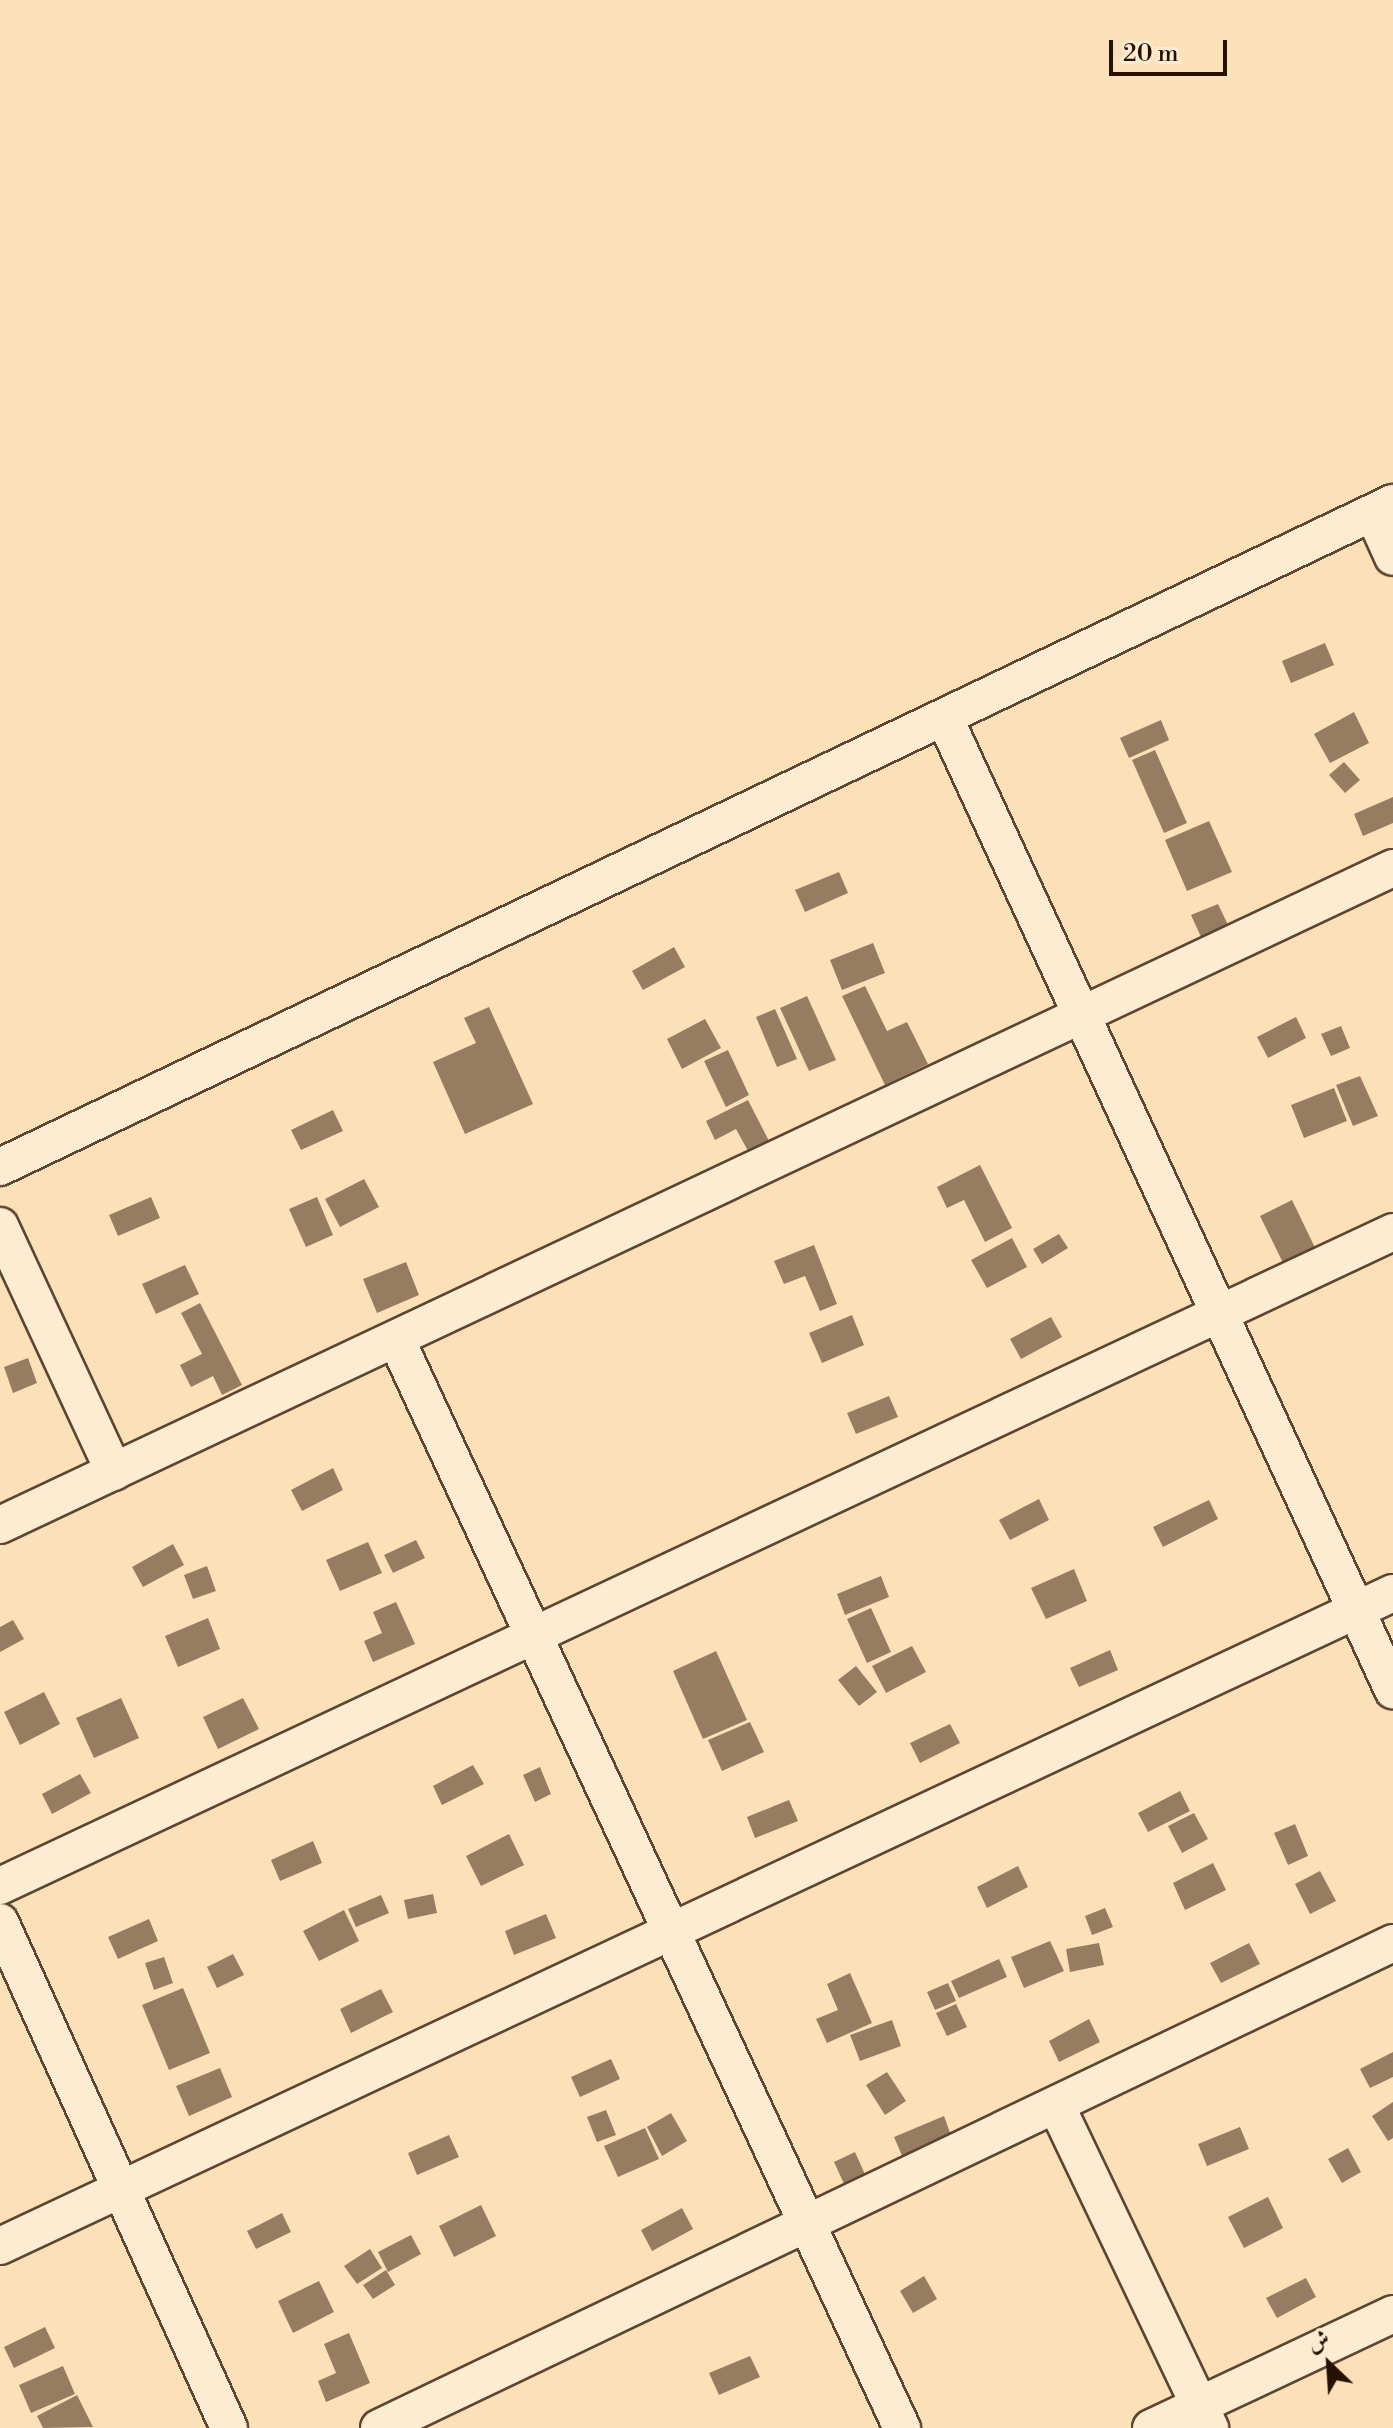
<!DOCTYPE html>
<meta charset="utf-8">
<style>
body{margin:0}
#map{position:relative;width:1393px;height:2428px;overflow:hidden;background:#fce1b8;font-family:"Libre Bodoni",Amiri,serif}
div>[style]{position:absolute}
.building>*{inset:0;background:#967d62}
.roads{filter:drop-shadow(2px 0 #5c4532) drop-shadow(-2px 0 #5c4532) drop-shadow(0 2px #5c4532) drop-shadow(0 -2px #5c4532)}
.minor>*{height:36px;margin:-18px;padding:0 18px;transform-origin:18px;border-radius:18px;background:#fdecd1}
span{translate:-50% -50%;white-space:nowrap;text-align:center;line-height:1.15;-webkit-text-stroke:8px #fdecd1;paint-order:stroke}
.north{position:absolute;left:1289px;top:2324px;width:80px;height:80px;-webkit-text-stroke:6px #fdecd1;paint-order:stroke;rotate:335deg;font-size:22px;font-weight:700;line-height:32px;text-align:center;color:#271105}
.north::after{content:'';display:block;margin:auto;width:28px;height:36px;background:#271105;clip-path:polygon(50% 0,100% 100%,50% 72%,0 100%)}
.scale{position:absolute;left:1109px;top:40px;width:118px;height:36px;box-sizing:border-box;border:4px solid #271105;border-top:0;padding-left:10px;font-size:24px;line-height:28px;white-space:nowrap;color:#271105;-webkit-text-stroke:6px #fdecd1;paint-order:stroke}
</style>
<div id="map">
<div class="building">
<i style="clip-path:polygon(1325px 643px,1334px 665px,1291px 683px,1282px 661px)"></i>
<i style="clip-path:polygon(1354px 712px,1369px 743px,1330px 763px,1314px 734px)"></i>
<i style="clip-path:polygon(1161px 720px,1169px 740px,1129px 758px,1120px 738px)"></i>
<i style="clip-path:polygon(1155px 750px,1187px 823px,1164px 833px,1132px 760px)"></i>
<i style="clip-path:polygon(1344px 762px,1360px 780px,1345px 793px,1329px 775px)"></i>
<i style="clip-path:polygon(1393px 797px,1393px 823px,1363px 836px,1354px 814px)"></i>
<i style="clip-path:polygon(1209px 821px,1232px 872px,1187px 891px,1165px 840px)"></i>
<i style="clip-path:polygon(839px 872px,848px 893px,805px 912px,795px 890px)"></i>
<i style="clip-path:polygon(1218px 904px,1228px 925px,1201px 937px,1191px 915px)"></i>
<i style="clip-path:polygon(873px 943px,885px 973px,842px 990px,830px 960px)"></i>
<i style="clip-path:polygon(674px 947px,685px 967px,643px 990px,632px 971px)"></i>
<i style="clip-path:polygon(865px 986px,887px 1031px,907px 1022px,928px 1064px,885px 1085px,842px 996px)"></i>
<i style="clip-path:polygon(807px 996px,836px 1060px,809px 1071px,780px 1008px)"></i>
<i style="clip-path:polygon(489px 1007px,533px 1104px,465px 1134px,433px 1062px,476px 1043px,464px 1018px)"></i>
<i style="clip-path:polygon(775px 1009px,797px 1059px,777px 1067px,756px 1017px)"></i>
<i style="clip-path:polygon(1296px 1017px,1306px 1038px,1268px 1058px,1257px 1037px)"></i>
<i style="clip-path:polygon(705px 1019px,721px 1048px,682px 1069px,667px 1039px)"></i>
<i style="clip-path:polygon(1341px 1026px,1350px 1048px,1331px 1056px,1321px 1034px)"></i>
<i style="clip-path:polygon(728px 1050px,749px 1095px,726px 1107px,704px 1061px)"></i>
<i style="clip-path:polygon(1360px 1076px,1378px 1116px,1353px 1126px,1336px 1085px)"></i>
<i style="clip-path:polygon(1334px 1088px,1347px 1121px,1304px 1138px,1291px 1105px)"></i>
<i style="clip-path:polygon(748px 1100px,769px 1141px,748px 1151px,736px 1129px,715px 1140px,706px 1121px)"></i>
<i style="clip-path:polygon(333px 1110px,343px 1131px,301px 1150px,291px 1130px)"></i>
<i style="clip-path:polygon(980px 1165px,1012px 1228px,985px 1242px,964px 1200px,947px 1208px,937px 1187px)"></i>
<i style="clip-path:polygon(364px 1179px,379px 1207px,340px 1227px,325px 1199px)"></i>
<i style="clip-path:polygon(151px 1197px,160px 1218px,118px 1236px,109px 1215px)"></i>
<i style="clip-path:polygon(317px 1197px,333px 1235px,306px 1247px,289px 1209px)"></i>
<i style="clip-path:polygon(1292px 1200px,1320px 1258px,1288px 1273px,1260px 1216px)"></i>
<i style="clip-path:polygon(1059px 1234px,1068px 1248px,1042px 1264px,1033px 1249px)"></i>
<i style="clip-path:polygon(1012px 1238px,1027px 1267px,987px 1288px,971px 1260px)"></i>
<i style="clip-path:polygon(814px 1245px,837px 1304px,820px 1311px,805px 1276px,784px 1284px,774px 1261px)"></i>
<i style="clip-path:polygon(406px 1262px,419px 1295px,377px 1313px,363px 1279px)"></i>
<i style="clip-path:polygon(185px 1265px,199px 1294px,156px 1314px,142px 1284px)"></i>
<i style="clip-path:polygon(200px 1303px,242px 1385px,222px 1395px,213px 1376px,191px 1387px,180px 1365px,202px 1354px,181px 1313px)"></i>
<i style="clip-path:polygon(852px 1315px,864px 1345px,822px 1363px,809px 1333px)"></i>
<i style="clip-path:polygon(1051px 1317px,1062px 1337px,1021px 1359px,1010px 1339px)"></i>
<i style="clip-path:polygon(28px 1358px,37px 1383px,13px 1393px,4px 1367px)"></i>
<i style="clip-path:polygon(889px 1396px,898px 1417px,856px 1434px,847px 1413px)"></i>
<i style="clip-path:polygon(333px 1468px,343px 1490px,302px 1511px,291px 1490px)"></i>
<i style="clip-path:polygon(1039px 1499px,1049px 1520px,1010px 1540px,999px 1520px)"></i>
<i style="clip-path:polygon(1209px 1500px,1218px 1519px,1163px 1547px,1153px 1527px)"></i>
<i style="clip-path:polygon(416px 1540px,425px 1558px,393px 1573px,384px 1555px)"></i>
<i style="clip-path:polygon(368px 1542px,382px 1573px,340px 1591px,326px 1560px)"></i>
<i style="clip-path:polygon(173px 1544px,184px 1565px,143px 1587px,132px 1567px)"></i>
<i style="clip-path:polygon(207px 1566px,216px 1591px,193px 1599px,184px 1575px)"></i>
<i style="clip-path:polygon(1074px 1569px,1087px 1601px,1046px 1619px,1031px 1588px)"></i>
<i style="clip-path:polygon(881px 1576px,889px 1597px,845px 1615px,837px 1594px)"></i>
<i style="clip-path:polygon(396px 1602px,415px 1644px,373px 1662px,364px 1641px,382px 1633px,373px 1612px)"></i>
<i style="clip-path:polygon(871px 1608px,891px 1652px,867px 1663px,847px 1619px)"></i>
<i style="clip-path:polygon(208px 1618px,220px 1649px,178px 1667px,165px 1636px)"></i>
<i style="clip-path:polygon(13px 1620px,24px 1639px,0 1652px,0 1627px)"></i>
<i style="clip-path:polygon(912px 1646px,926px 1672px,886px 1693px,872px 1666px)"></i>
<i style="clip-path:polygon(1110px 1650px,1118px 1670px,1079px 1687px,1070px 1668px)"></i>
<i style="clip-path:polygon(716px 1651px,747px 1720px,703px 1739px,673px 1671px)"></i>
<i style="clip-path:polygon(856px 1666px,877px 1692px,859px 1706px,838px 1680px)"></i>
<i style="clip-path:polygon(44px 1692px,60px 1724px,20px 1745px,4px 1712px)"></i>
<i style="clip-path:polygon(121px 1698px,139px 1738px,94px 1758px,76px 1718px)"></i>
<i style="clip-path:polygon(243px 1698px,259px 1729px,218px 1749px,203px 1717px)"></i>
<i style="clip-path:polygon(750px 1722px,764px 1752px,722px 1771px,708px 1740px)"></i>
<i style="clip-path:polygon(950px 1724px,960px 1743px,920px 1763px,910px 1743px)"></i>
<i style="clip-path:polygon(473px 1765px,484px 1784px,442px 1805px,433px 1786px)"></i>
<i style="clip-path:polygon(540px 1767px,551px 1794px,535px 1802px,523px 1775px)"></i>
<i style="clip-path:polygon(80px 1774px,91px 1793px,52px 1814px,42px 1794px)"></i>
<i style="clip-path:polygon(1180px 1791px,1190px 1811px,1148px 1832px,1138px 1813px)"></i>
<i style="clip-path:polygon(789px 1800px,798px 1821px,755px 1838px,747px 1817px)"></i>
<i style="clip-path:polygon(1194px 1813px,1208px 1839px,1182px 1853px,1168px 1826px)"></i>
<i style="clip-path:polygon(1295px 1824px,1308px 1856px,1288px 1865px,1274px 1833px)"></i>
<i style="clip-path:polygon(509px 1834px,524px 1865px,481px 1886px,466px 1856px)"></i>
<i style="clip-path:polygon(313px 1841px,322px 1863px,280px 1881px,271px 1860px)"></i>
<i style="clip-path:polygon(1213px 1863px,1226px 1890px,1185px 1910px,1173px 1883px)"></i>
<i style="clip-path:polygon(1018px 1866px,1028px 1887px,987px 1908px,977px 1887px)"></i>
<i style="clip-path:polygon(1320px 1871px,1336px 1901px,1310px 1914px,1295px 1884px)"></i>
<i style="clip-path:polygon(433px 1894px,437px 1913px,408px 1919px,404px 1900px)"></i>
<i style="clip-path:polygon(381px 1895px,389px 1913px,356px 1927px,348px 1909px)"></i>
<i style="clip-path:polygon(1105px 1908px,1113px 1927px,1092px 1935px,1085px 1916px)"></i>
<i style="clip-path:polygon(344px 1910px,359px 1941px,319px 1961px,303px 1931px)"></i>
<i style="clip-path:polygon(546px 1914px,556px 1938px,514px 1955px,505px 1931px)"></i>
<i style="clip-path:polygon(149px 1919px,158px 1941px,118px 1959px,108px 1937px)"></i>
<i style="clip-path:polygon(1050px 1941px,1064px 1971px,1024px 1988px,1011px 1957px)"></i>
<i style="clip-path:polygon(1099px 1943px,1104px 1965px,1070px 1972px,1066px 1949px)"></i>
<i style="clip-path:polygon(1249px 1943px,1260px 1964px,1221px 1983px,1210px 1963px)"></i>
<i style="clip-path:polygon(233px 1954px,244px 1975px,217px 1988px,207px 1967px)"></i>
<i style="clip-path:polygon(164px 1957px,173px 1983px,154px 1990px,145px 1963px)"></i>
<i style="clip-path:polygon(999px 1959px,1007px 1977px,959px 1998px,951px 1981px)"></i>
<i style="clip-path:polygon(850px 1973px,872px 2023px,827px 2043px,816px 2019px,838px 2010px,827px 1984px)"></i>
<i style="clip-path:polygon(948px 1983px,956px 2001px,935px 2010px,927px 1992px)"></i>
<i style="clip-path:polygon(183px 1988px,210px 2053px,169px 2070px,142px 2005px)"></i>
<i style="clip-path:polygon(381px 1989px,393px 2012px,351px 2033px,340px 2009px)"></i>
<i style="clip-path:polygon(956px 2004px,967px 2027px,947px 2036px,936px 2013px)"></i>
<i style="clip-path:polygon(1089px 2019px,1100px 2042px,1059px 2062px,1049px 2041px)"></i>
<i style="clip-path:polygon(892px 2020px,901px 2046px,860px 2061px,850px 2035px)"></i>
<i style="clip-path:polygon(1393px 2052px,1393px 2077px,1370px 2088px,1360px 2069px)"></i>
<i style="clip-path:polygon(611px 2059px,620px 2079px,580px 2097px,571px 2077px)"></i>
<i style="clip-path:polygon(220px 2068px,232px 2097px,189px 2116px,176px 2086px)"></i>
<i style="clip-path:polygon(887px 2072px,906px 2101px,885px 2115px,866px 2085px)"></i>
<i style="clip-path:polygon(1393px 2102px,1393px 2138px,1388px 2141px,1372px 2116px)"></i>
<i style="clip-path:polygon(606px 2110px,616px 2135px,597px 2142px,587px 2117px)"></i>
<i style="clip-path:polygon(671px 2113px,687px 2141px,662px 2156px,647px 2127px)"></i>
<i style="clip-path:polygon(944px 2116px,952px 2138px,903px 2158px,894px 2137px)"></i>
<i style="clip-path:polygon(1240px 2127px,1249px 2149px,1207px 2166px,1198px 2144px)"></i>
<i style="clip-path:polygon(645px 2128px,659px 2159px,618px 2177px,604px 2146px)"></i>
<i style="clip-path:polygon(449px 2135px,459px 2157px,417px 2175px,408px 2153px)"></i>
<i style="clip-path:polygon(1348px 2148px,1361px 2172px,1342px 2183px,1328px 2159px)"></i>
<i style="clip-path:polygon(855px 2152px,872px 2190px,851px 2199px,834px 2162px)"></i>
<i style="clip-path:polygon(1268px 2197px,1283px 2228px,1244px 2248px,1228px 2217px)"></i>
<i style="clip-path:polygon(481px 2205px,496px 2236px,454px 2257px,439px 2226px)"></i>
<i style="clip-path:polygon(682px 2208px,693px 2229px,652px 2251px,641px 2230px)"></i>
<i style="clip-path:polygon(282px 2213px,291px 2232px,256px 2249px,247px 2231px)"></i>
<i style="clip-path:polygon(411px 2235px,421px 2254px,388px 2272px,378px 2252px)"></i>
<i style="clip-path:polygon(370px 2249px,382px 2268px,357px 2284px,344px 2266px)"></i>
<i style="clip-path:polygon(386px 2270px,395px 2285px,373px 2299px,363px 2285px)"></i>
<i style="clip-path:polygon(924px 2276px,937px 2299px,913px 2313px,900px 2291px)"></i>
<i style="clip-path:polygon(1306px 2278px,1316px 2297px,1277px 2318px,1266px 2298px)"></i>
<i style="clip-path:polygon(319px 2281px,334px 2312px,293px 2333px,278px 2301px)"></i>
<i style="clip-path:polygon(45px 2327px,55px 2348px,14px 2368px,4px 2347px)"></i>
<i style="clip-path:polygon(349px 2333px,370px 2383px,326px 2402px,318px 2381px,336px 2373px,324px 2344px)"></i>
<i style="clip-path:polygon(750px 2356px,760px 2377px,719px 2395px,709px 2373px)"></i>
<i style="clip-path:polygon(63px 2366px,75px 2394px,31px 2413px,19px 2385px)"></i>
<i style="clip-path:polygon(77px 2395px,93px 2427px,43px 2428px,37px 2416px)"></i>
</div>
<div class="roads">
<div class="minor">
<i style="left:1373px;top:513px;width:48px;rotate:65.6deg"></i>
<i style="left:944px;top:717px;width:1072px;rotate:65.23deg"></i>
<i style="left:0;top:1167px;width:1543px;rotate:-25.49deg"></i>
<i style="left:0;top:1226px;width:271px;rotate:65.1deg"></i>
<i style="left:396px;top:1339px;width:1201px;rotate:65.08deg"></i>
<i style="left:0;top:1525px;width:1540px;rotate:-25.25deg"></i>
<i style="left:0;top:1886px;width:1539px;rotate:-25.15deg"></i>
<i style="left:0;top:1922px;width:555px;rotate:65.65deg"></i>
<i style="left:1056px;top:2105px;width:358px;rotate:64.5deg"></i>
<i style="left:0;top:2246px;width:1538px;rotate:-25.12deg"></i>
<i style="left:379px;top:2428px;width:1124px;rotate:-25.56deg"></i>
<i style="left:1151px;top:2428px;width:268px;rotate:-25.2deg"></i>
</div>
</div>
<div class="north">ش</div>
<div class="scale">20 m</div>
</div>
